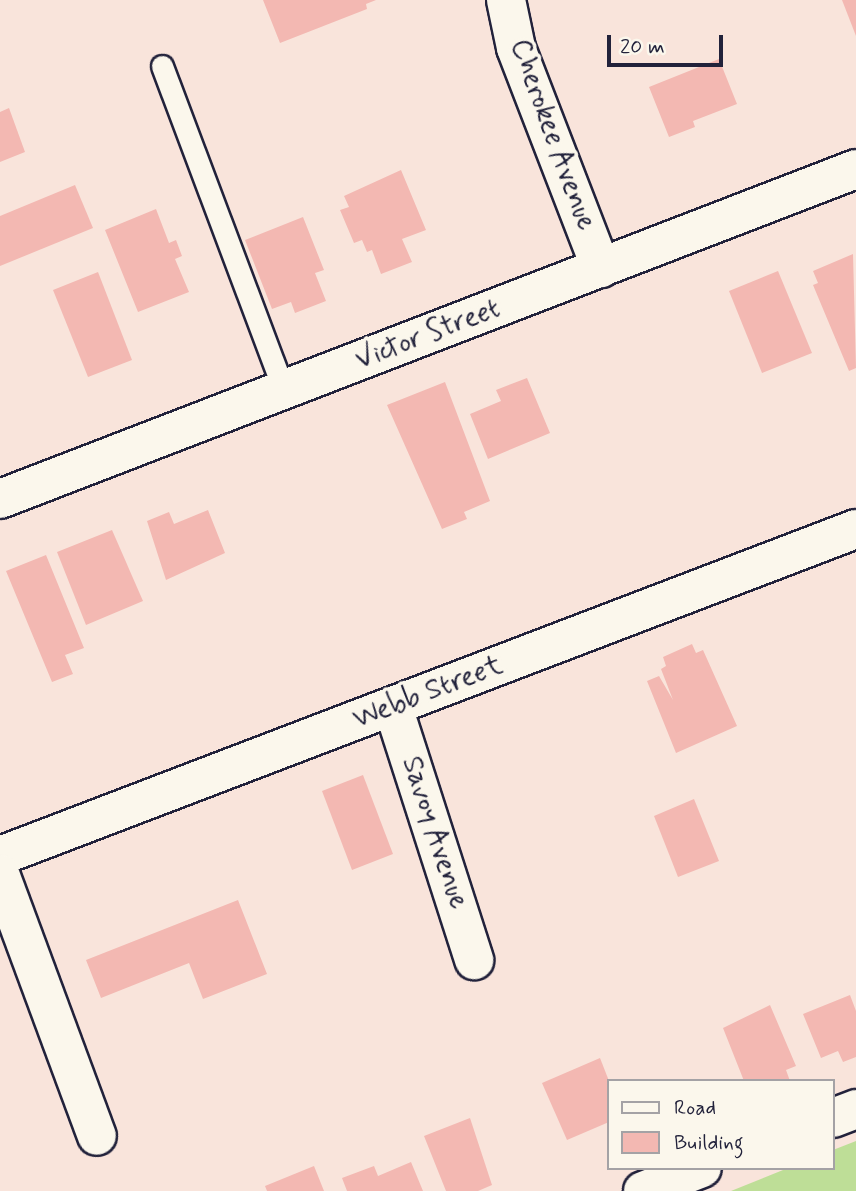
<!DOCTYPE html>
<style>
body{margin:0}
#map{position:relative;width:856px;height:1191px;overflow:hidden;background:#f9e4db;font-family:Mynerve,sans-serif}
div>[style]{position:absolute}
.green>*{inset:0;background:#bede97}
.building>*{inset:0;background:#f3b8b2}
.roads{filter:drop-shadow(2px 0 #22223b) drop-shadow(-2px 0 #22223b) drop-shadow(0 2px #22223b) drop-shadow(0 -2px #22223b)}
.service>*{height:21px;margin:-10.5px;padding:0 10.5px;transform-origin:10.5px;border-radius:10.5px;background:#fbf7ec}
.minor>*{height:38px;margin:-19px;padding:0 19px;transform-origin:19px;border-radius:19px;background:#fbf7ec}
span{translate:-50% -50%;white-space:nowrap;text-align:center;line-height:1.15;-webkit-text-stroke:7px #fbf7ec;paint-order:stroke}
.street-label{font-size:28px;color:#22223b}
.legend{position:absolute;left:607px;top:1079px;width:228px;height:91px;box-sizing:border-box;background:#fbf7ec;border:2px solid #a4a2a5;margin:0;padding:9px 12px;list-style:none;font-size:21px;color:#22223b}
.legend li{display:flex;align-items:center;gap:14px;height:35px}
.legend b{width:35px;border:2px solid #a4a2a5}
.scale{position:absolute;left:607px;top:35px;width:116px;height:32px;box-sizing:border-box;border:4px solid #22223b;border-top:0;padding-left:9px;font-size:21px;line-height:24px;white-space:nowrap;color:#22223b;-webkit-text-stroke:5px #fbf7ec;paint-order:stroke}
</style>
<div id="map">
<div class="green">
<i style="clip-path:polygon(856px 1141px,856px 1191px,731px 1191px,788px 1168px,833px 1168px,833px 1150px)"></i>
</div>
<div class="building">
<i style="clip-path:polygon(263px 0,376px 0,366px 4px,367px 9px,280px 43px)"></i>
<i style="clip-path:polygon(842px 0,856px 0,856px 36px)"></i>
<i style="clip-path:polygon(719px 59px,737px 104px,693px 121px,695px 127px,669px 137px,649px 87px)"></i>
<i style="clip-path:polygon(9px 108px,25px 152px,0 162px,0 112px)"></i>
<i style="clip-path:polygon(401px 170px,426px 230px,402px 239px,412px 262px,381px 274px,372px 250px,367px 252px,362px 240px,354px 243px,340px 210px,349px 207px,344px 196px)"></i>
<i style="clip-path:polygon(75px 185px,93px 228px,0 266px,0 216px)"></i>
<i style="clip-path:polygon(156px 209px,169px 243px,176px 240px,182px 256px,175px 259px,189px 292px,138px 312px,105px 230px)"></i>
<i style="clip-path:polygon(303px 217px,324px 270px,315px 273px,326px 301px,295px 313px,291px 302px,272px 309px,245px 240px)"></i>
<i style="clip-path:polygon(853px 254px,856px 368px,849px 371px,813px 285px,818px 283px,813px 271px)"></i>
<i style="clip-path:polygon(778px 271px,812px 353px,762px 373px,729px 291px)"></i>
<i style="clip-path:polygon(98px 272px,132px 360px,88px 377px,53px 290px)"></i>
<i style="clip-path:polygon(527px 378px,550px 433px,488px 459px,470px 414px,501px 401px,496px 390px)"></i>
<i style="clip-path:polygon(445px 382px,490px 501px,464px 512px,467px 519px,442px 529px,387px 405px)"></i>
<i style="clip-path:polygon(208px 510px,225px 553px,166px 580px,147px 521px,169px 512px,174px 524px)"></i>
<i style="clip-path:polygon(112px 530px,143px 601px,86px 625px,57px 552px)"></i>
<i style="clip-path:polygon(46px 555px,84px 648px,65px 655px,73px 674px,52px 682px,6px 571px)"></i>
<i style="clip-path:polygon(692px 644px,696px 653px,703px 650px,737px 726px,676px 753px,647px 681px,659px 676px,673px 700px,661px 669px,666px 666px,663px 657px)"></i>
<i style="clip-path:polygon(363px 775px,393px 854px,352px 870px,322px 791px)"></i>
<i style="clip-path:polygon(694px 799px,719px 861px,678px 877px,654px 816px)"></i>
<i style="clip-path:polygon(238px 900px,267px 974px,203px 999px,189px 963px,101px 998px,86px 960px)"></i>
<i style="clip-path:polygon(850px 995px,856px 1011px,856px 1057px,843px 1062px,838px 1051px,821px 1058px,803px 1014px)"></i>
<i style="clip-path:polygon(770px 1005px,796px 1066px,786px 1070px,790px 1081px,744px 1081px,723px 1028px)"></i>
<i style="clip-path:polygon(600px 1058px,609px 1081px,609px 1122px,567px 1140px,542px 1083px)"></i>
<i style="clip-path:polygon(470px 1118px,492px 1185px,478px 1191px,446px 1191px,424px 1136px)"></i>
<i style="clip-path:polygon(411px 1162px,423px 1191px,347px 1191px,342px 1178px,374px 1166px,378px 1176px)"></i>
<i style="clip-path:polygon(314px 1166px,324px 1191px,267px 1191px,265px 1186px)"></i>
</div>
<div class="roads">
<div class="service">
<i style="left:162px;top:66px;width:346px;rotate:69.4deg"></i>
</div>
<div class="minor">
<i style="left:506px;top:0;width:49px;rotate:78.2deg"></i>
<i style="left:516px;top:48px;width:236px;rotate:68.9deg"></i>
<i style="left:0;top:499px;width:917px;rotate:-21.08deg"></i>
<i style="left:393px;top:707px;width:266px;rotate:72.2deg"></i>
<i style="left:0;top:856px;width:916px;rotate:-20.91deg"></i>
<i style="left:0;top:874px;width:279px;rotate:69.7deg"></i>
<i style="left:833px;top:1118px;width:25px;rotate:-21deg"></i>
<i style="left:643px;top:1191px;width:63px;rotate:-21.3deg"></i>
</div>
</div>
<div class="street-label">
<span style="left:552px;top:135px;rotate:70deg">Cherokee Avenue</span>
<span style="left:428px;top:335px;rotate:-21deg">Victor Street</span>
<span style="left:428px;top:693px;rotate:-21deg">Webb Street</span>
<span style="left:434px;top:833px;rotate:72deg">Savoy Avenue</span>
</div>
<ul class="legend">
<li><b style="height:9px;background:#fbf7ec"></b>Road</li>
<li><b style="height:19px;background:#f3b8b2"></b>Building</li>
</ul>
<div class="scale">20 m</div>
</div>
